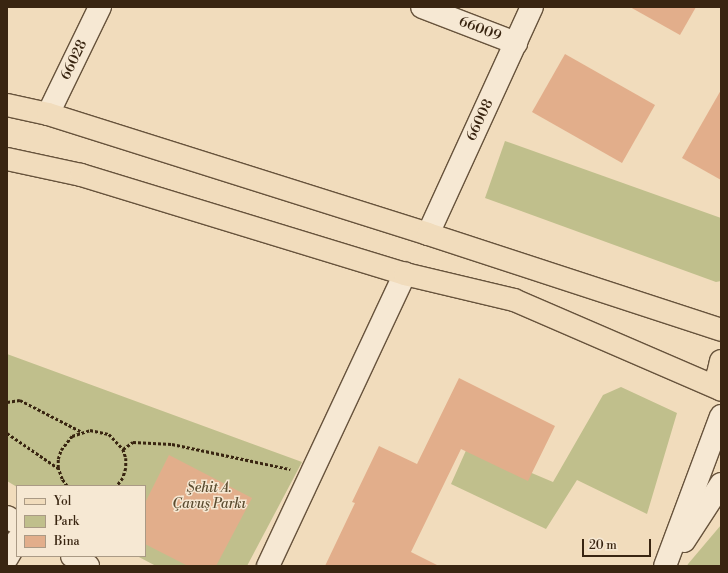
<!DOCTYPE html>
<meta charset="utf-8">
<style>
body{margin:0}
#map{position:relative;width:728px;height:573px;overflow:hidden;background:#f1dcbc;font-family:"Libre Bodoni",serif}
div>[style]{position:absolute}
.green>*{inset:0;background:#c0bf8c}
.building>*{inset:0;background:#e2ae8b}
.path>*{height:2.5px;margin-top:-1.25px;transform-origin:0;background:repeating-linear-gradient(90deg,#392511 0 3px,transparent 0 5px)}
.roads{filter:drop-shadow(1px 0 #67533c) drop-shadow(-1px 0 #67533c) drop-shadow(0 1px #67533c) drop-shadow(0 -1px #67533c)}
.minor>*{height:22px;margin:-11px;padding:0 11px;transform-origin:11px;border-radius:11px;background:#f6e8d3}
.major>*{height:22px;margin:-11px;padding:0 11px;transform-origin:11px;border-radius:11px;background:#f1dcbc}
span{translate:-50% -50%;white-space:nowrap;text-align:center;line-height:1.15;-webkit-text-stroke:3px #f6e8d3;paint-order:stroke}
.street-label{font-size:14px;color:#392511}
.park-label{font-size:14px;color:#5b4c30;font-style:italic}
.frame{position:absolute;inset:0;border:8px solid #392511;pointer-events:none}
.legend{position:absolute;left:16px;top:485px;width:130px;height:72px;box-sizing:border-box;background:#f6e8d3;border:1px solid #aa9a85;margin:0;padding:5px 7px;list-style:none;font-size:12px;color:#392511}
.legend li{display:flex;align-items:center;gap:8px;height:20px}
.legend b{width:20px;border:1px solid #aa9a85}
.scale{position:absolute;left:582px;top:539px;width:69px;height:18px;box-sizing:border-box;border:2px solid #392511;border-top:0;padding-left:5px;font-size:12px;line-height:14px;white-space:nowrap;color:#392511;-webkit-text-stroke:3px #f6e8d3;paint-order:stroke}
</style>
<div id="map">
<div class="green">
<i style="clip-path:polygon(505px 141px,721px 218px,721px 281px,716px 282px,485px 198px)"></i>
<i style="clip-path:polygon(7px 354px,302px 462px,247px 566px,156px 566px,137px 556px,145px 556px,145px 486px,17px 487px,7px 481px)"></i>
<i style="clip-path:polygon(621px 387px,677px 413px,647px 514px,577px 480px,546px 529px,451px 484px,468px 446px,553px 482px,603px 395px)"></i>
<i style="clip-path:polygon(721px 525px,721px 566px,687px 566px,688px 564px)"></i>
</div>
<div class="building">
<i style="clip-path:polygon(630px 7px,696px 7px,680px 35px)"></i>
<i style="clip-path:polygon(565px 54px,655px 105px,622px 163px,532px 112px)"></i>
<i style="clip-path:polygon(721px 90px,721px 180px,682px 158px)"></i>
<i style="clip-path:polygon(459px 378px,555px 426px,528px 481px,461px 449px,411px 552px,439px 566px,325px 566px,355px 503px,352px 502px,379px 446px,417px 464px)"></i>
<i style="clip-path:polygon(169px 455px,252px 498px,216px 566px,188px 566px,145px 544px,145px 503px)"></i>
</div>
<div class="path">
<i style="left:7px;top:402px;width:13px;rotate:-9deg"></i>
<i style="left:20px;top:400px;width:68px;rotate:27.3deg"></i>
<i style="left:7px;top:433px;width:62px;rotate:34.5deg"></i>
<i style="left:123px;top:449px;width:12px;rotate:-35deg"></i>
<i style="left:133px;top:442px;width:39px;rotate:3deg"></i>
<i style="left:172px;top:444px;width:121px;rotate:12deg"></i>
<i style="left:67px;top:486px;width:9px;rotate:-126deg"></i>
<i style="left:62px;top:479px;width:12px;rotate:-110deg"></i>
<i style="left:58px;top:468px;width:9px;rotate:-90deg"></i>
<i style="left:58px;top:459px;width:9px;rotate:-72deg"></i>
<i style="left:61px;top:450px;width:18px;rotate:-52deg"></i>
<i style="left:72px;top:436px;width:19px;rotate:-18deg"></i>
<i style="left:90px;top:430px;width:19px;rotate:12deg"></i>
<i style="left:109px;top:434px;width:21px;rotate:47deg"></i>
<i style="left:123px;top:449px;width:9px;rotate:72deg"></i>
<i style="left:126px;top:458px;width:10px;rotate:90deg"></i>
<i style="left:126px;top:468px;width:10px;rotate:107deg"></i>
<i style="left:123px;top:478px;width:10px;rotate:127deg"></i>
</div>
<div class="roads">
<div class="minor">
<i style="left:422px;top:7px;width:101px;rotate:21deg"></i>
<i style="left:48px;top:114px;width:119px;rotate:-64.1deg"></i>
<i style="left:428px;top:234px;width:250px;rotate:-65.4deg"></i>
<i style="left:7px;top:517px;width:12px;rotate:31deg"></i>
<i style="left:684px;top:541px;width:68px;rotate:-57deg"></i>
<i style="left:72px;top:556px;width:19px;rotate:32deg"></i>
<i style="left:7px;top:558px;width:20px;rotate:-60deg"></i>
<i style="left:268px;top:566px;width:323px;rotate:-64.9deg"></i>
<i style="left:665px;top:566px;width:160px;rotate:-69.5deg"></i>
</div>
<div class="major">
<i style="left:7px;top:105px;width:42px;rotate:12.4deg"></i>
<i style="left:48px;top:114px;width:398px;rotate:17.5deg"></i>
<i style="left:428px;top:234px;width:308px;rotate:18.1deg"></i>
<i style="left:7px;top:159px;width:76px;rotate:12.2deg"></i>
<i style="left:81px;top:175px;width:339px;rotate:17deg"></i>
<i style="left:405px;top:274px;width:112px;rotate:13.4deg"></i>
<i style="left:514px;top:300px;width:224px;rotate:23.4deg"></i>
<i style="left:721px;top:361px;width:13px;rotate:103deg"></i>
<i style="left:718px;top:374px;width:16px;rotate:79deg"></i>
</div>
</div>
<div class="street-label">
<span style="left:480px;top:29px;rotate:21deg">66009</span>
<span style="left:74px;top:60px;rotate:-64deg">66028</span>
<span style="left:480px;top:120px;rotate:-65deg">66008</span>
</div>
<div class="park-label">
<span style="left:209px;top:496px">Şehit A.<br>Çavuş Parkı</span>
</div>
<div class="frame"></div>
<ul class="legend">
<li><b style="height:5px;background:#f1dcbc"></b>Yol</li>
<li><b style="height:11px;background:#c0bf8c"></b>Park</li>
<li><b style="height:11px;background:#e2ae8b"></b>Bina</li>
</ul>
<div class="scale">20 m</div>
</div>
